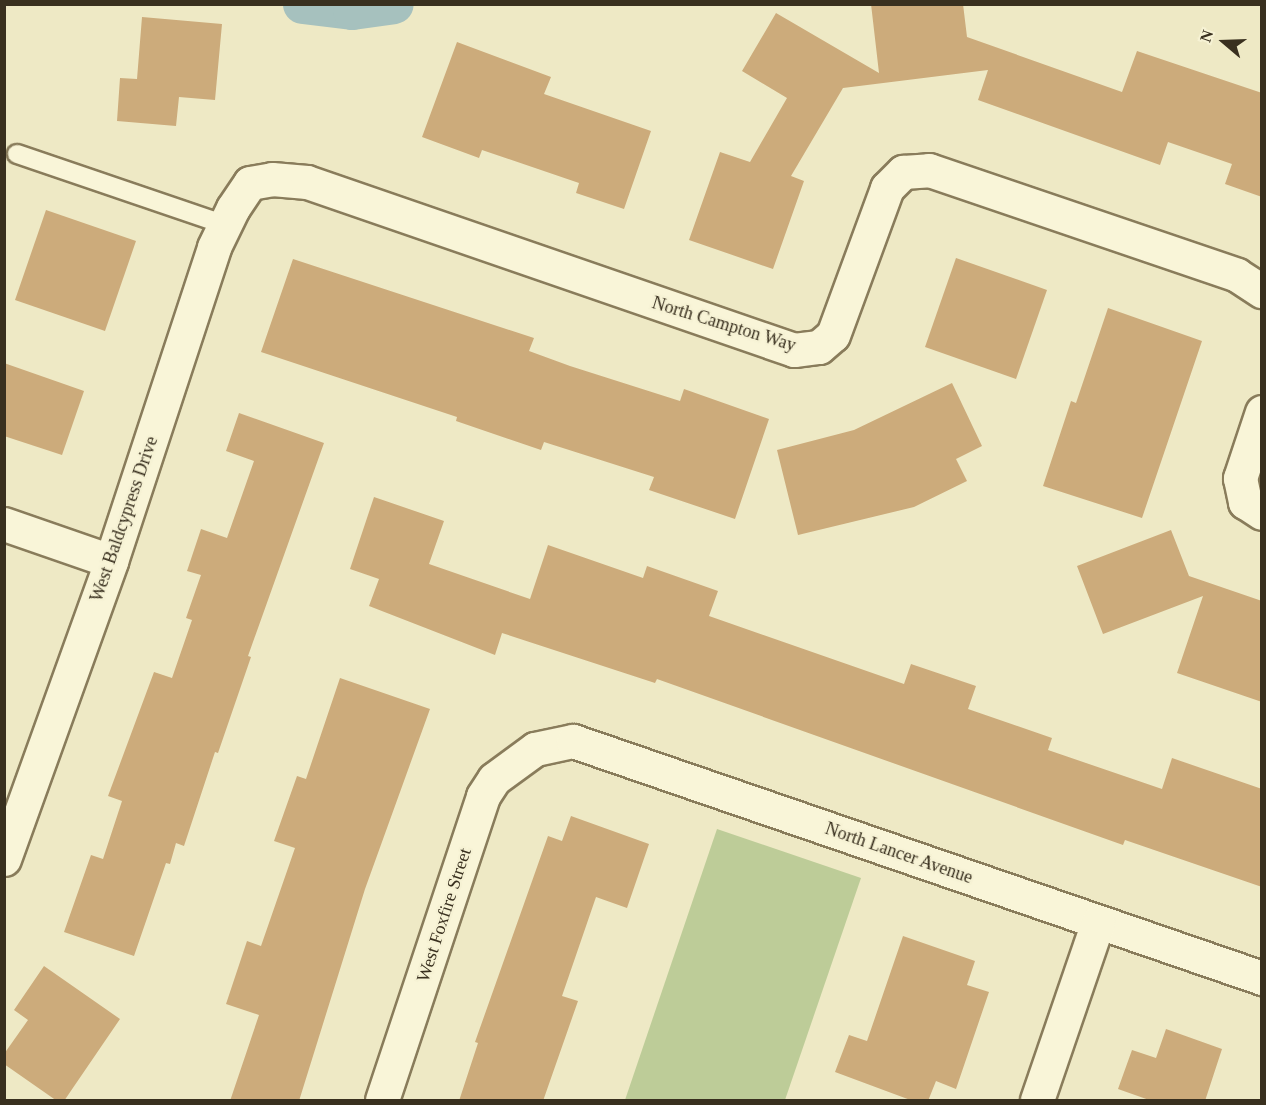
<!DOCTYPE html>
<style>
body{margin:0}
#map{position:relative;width:1266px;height:1105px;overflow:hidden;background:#eee9c5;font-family:"Times New Roman",serif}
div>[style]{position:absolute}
.green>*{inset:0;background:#bdcc98}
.canal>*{height:39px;margin:-19.5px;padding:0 19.5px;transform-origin:19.5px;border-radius:19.5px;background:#a6c1be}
.building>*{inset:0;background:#ccab7b}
.roads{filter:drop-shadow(2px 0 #897c5b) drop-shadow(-2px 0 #897c5b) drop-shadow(0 2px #897c5b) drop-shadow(0 -2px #897c5b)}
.lane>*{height:18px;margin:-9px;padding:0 9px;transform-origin:9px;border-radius:9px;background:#f9f5d8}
.street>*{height:33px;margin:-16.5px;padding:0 16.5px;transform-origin:16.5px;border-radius:16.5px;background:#f9f5d8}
span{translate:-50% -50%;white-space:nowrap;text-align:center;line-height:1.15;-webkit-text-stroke:4.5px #f6f2d4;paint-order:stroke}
.street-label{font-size:18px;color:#39301f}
.frame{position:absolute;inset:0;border:6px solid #39301f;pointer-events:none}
.north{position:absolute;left:1194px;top:12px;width:60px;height:60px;-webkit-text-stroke:4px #f6f2d4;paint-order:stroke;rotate:289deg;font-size:16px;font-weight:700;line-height:24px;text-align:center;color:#39301f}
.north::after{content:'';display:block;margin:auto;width:21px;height:27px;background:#39301f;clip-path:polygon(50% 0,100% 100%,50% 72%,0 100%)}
</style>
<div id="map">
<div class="green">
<i style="clip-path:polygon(717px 829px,861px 878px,785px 1100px,625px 1100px)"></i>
</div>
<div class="canal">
<i style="left:302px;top:4px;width:50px;rotate:6.8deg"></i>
<i style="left:352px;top:10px;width:42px;rotate:-8.1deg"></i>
</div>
<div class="building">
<i style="clip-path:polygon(871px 4px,963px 4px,967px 37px,1122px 92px,1137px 51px,1262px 93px,1262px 197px,1225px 184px,1232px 164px,1168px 142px,1160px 165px,978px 100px,988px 70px,843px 88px,791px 176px,804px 181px,773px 269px,689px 240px,720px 152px,750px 162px,787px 98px,742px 71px,776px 13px,879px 73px)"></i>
<i style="clip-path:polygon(142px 17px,222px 24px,215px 100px,179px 97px,176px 126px,117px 121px,120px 78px,137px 79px)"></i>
<i style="clip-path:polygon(457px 42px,551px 77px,544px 94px,651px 131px,624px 209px,576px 193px,579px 183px,482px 150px,479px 158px,422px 137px)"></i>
<i style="clip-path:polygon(46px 210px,136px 241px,105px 331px,15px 300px)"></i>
<i style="clip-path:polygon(956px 258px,1047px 290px,1016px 379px,925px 347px)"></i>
<i style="clip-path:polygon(293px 259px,534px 338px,529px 351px,570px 366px,680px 401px,684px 389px,769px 419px,735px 519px,649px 490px,654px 477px,544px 442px,541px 450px,456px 421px,457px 417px,261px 352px)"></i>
<i style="clip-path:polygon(1108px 308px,1202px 341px,1142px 518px,1043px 486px,1071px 401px,1076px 403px)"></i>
<i style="clip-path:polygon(4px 363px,84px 391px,62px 455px,4px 436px)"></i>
<i style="clip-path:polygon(952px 383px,982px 446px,956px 459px,967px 481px,914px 507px,798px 535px,777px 450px,854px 430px)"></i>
<i style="clip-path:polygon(239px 413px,324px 443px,248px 656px,251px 657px,218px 753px,215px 752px,184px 846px,176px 843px,170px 864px,166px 863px,134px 956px,64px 932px,91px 855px,103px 859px,122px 801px,108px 796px,154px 672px,172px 678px,192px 620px,186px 618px,201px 575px,187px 571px,201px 529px,227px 538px,254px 461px,226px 451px)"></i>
<i style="clip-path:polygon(374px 497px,444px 521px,429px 564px,530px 599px,548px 545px,643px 578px,647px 566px,718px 591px,709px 616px,904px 684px,911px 664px,976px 686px,968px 709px,1052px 738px,1048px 750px,1162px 789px,1172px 758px,1262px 789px,1262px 887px,1125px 840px,1123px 845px,657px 679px,655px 683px,502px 633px,495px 655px,369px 606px,379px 579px,350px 569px)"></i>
<i style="clip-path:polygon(1171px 530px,1189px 576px,1262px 601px,1262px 702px,1177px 673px,1203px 596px,1103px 634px,1077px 566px)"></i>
<i style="clip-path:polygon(340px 678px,430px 709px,365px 889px,299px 1101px,230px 1101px,259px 1015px,226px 1004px,247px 941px,261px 946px,295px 848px,274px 841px,297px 776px,306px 779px)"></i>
<i style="clip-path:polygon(571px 816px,649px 844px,627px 908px,596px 897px,562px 996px,578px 1001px,543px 1101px,459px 1101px,478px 1043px,475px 1042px,548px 836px,562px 841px)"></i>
<i style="clip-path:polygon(903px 936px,975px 961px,967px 985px,989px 992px,956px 1089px,936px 1081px,928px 1101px,913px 1101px,835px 1072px,849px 1035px,867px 1041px)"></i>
<i style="clip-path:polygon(44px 966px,120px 1019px,64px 1101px,57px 1101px,4px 1064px,4px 1054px,28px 1020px,14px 1010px)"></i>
<i style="clip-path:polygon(1166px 1029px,1222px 1049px,1205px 1101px,1152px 1101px,1118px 1089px,1132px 1050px,1156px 1058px)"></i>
</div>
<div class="roads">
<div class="lane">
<i style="left:17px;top:154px;width:220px;rotate:18.8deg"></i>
</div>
<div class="street">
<i style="left:1262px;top:412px;width:70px;rotate:108.4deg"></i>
<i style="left:1240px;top:478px;width:25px;rotate:78deg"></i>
<i style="left:1245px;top:502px;width:20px;rotate:33deg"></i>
<i style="left:4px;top:524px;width:113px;rotate:19.1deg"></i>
<i style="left:4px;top:859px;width:317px;rotate:-70.2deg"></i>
<i style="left:111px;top:561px;width:330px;rotate:-71.8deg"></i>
<i style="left:214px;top:247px;width:43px;rotate:-64deg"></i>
<i style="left:233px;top:208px;width:30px;rotate:-56deg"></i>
<i style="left:250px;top:183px;width:22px;rotate:-10deg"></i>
<i style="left:272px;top:179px;width:35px;rotate:5deg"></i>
<i style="left:307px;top:182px;width:515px;rotate:19.03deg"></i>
<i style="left:794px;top:350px;width:25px;rotate:-7deg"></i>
<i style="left:819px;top:347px;width:18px;rotate:-41deg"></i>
<i style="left:833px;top:335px;width:157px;rotate:-69.8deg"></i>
<i style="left:887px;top:188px;width:23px;rotate:-45deg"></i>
<i style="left:903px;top:172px;width:26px;rotate:-4deg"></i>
<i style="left:929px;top:170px;width:325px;rotate:18.8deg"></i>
<i style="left:1237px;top:275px;width:30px;rotate:33deg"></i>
<i style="left:382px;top:1100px;width:320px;rotate:-71.6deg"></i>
<i style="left:483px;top:796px;width:20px;rotate:-57deg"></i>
<i style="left:494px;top:779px;width:51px;rotate:-36.2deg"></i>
<i style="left:535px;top:749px;width:39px;rotate:-12deg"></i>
<i style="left:573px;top:741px;width:729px;rotate:18.98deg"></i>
<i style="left:1037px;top:1100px;width:188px;rotate:-71.1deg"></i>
</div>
</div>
<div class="street-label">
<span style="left:724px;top:324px;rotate:17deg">North Campton Way</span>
<span style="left:124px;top:519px;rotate:-71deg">West Baldcypress Drive</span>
<span style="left:899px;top:853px;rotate:19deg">North Lancer Avenue</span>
<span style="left:444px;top:915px;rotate:-72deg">West Foxfire Street</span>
</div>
<div class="frame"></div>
<div class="north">N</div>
</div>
